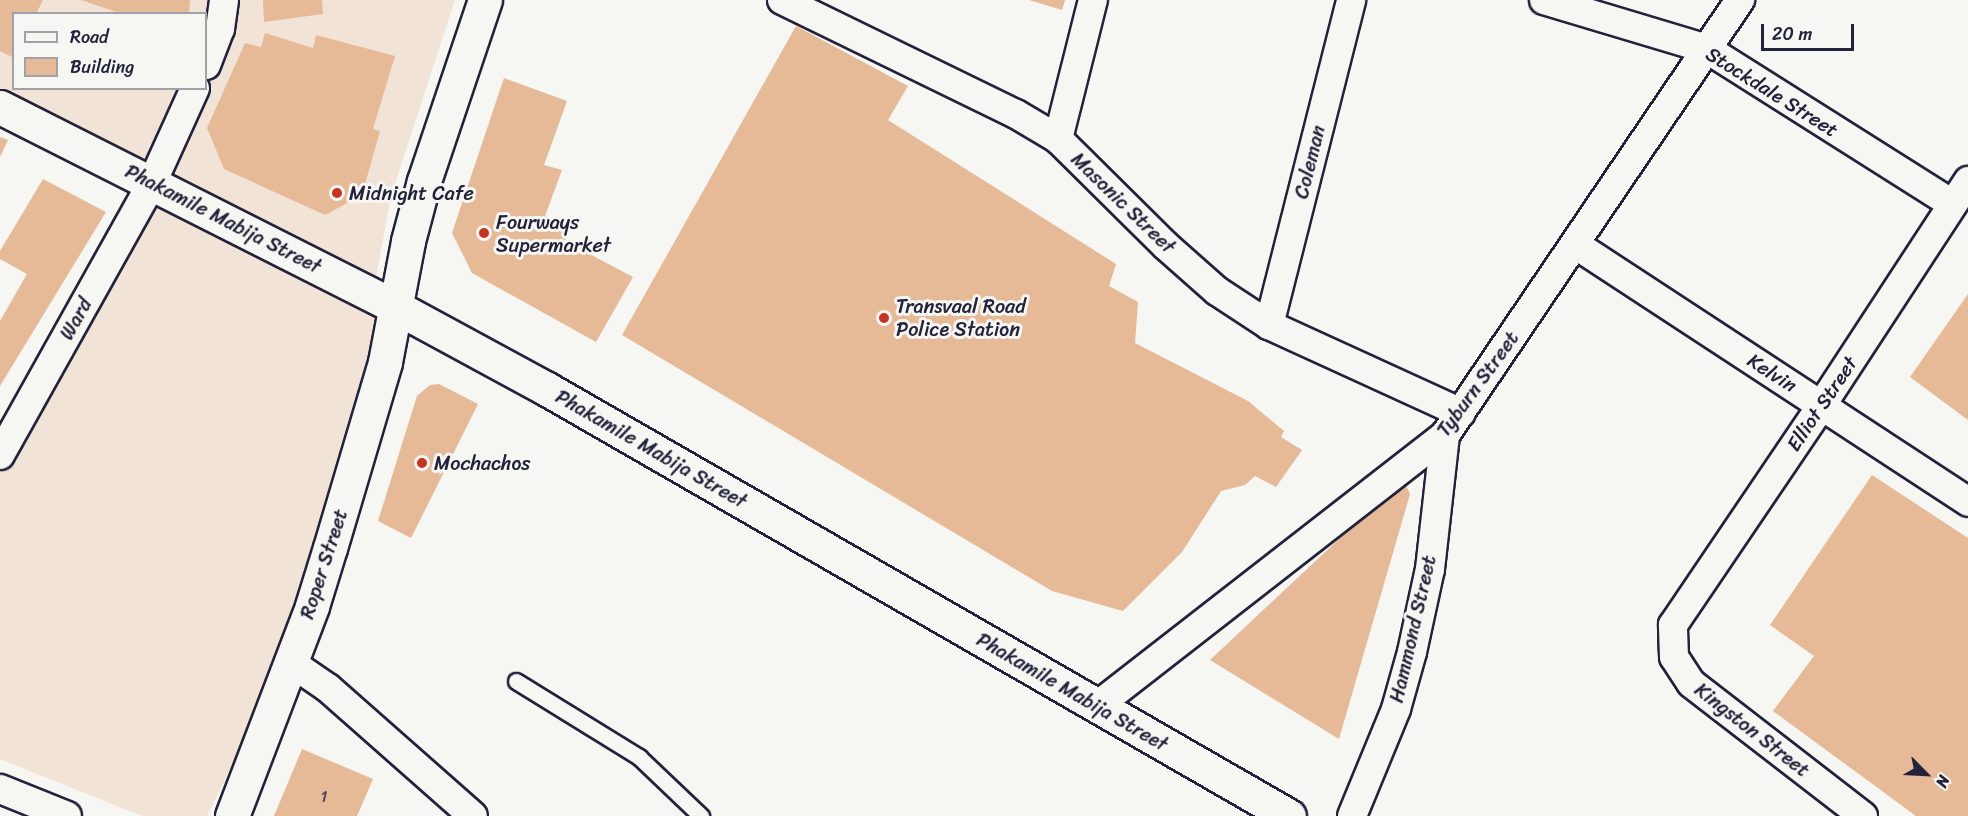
<!DOCTYPE html>
<style>
body{margin:0}
#map{position:relative;width:1968px;height:816px;overflow:hidden;background:#f6f6f2;font-family:Sriracha,sans-serif}
div>[style]{position:absolute}
.built>*{inset:0;background:#f1e4d7}
.building>*{inset:0;background:#e6b997}
.roads{filter:drop-shadow(2px 0 #22223b) drop-shadow(-2px 0 #22223b) drop-shadow(0 2px #22223b) drop-shadow(0 -2px #22223b)}
.service>*{height:15px;margin:-7.5px;padding:0 7.5px;transform-origin:7.5px;border-radius:7.5px;background:#f6f6f2}
.minor>*{height:28px;margin:-14px;padding:0 14px;transform-origin:14px;border-radius:14px;background:#f6f6f2}
.tertiary>*{height:33px;margin:-16.5px;padding:0 16.5px;transform-origin:16.5px;border-radius:16.5px;background:#f6f6f2}
.dots>*{width:16px;height:16px;translate:-50% -50%;box-sizing:border-box;border:3px solid #f6f6f2;border-radius:50%}
span{translate:-50% -50%;white-space:nowrap;text-align:center;line-height:1.15;-webkit-text-stroke:6px #f6f6f2;paint-order:stroke}
.number-label{font-size:16px;color:#534852}
.number-label span{-webkit-text-stroke-width:0}
.street-label{font-size:20px;color:#22223b}
.poi-label{font-size:20px;color:#22223b}
.left{translate:0 -50%;text-align:left}
.legend{position:absolute;left:12px;top:12px;width:195px;height:78px;box-sizing:border-box;background:#f6f6f2;border:2px solid #a1a1a9;margin:0;padding:8px 10px;list-style:none;font-size:18px;color:#22223b}
.legend li{display:flex;align-items:center;gap:12px;height:30px}
.legend b{width:30px;border:2px solid #a1a1a9}
.north{position:absolute;left:1896px;top:744px;width:60px;height:60px;-webkit-text-stroke:4px #f6f6f2;paint-order:stroke;rotate:114deg;font-size:16px;font-weight:700;line-height:24px;text-align:center;color:#22223b}
.north::after{content:'';display:block;margin:auto;width:21px;height:27px;background:#22223b;clip-path:polygon(50% 0,100% 100%,50% 72%,0 100%)}
.scale{position:absolute;left:1761px;top:24px;width:93px;height:27px;box-sizing:border-box;border:3px solid #22223b;border-top:0;padding-left:8px;font-size:18px;line-height:21px;white-space:nowrap;color:#22223b;-webkit-text-stroke:4px #f6f6f2;paint-order:stroke}
</style>
<div id="map">
<div class="built">
<i style="clip-path:polygon(evenodd,0 0,455px 0,391px 196px,376px 278px,0 89px,0 0,14px 14px,206px 14px,206px 88px,14px 88px,14px 14px)"></i>
<i style="clip-path:polygon(149px 193px,390px 309px,286px 655px,207px 816px,142px 816px,0 759px,0 472px)"></i>
</div>
<div class="building">
<i style="clip-path:polygon(0 0,43px 0,36px 14px,14px 14px,12px 57px,0 51px)"></i>
<i style="clip-path:polygon(81px 0,190px 0,189px 14px,122px 14px)"></i>
<i style="clip-path:polygon(263px 0,322px 0,323px 14px,264px 22px)"></i>
<i style="clip-path:polygon(1029px 0,1065px 0,1062px 10px)"></i>
<i style="clip-path:polygon(796px 26px,908px 86px,888px 120px,1116px 264px,1109px 286px,1138px 302px,1135px 343px,1248px 401px,1284px 431px,1281px 437px,1302px 450px,1276px 487px,1255px 476px,1245px 485px,1221px 491px,1182px 552px,1123px 611px,1052px 591px,622px 335px)"></i>
<i style="clip-path:polygon(265px 33px,313px 48px,316px 35px,395px 56px,373px 129px,380px 131px,362px 195px,325px 215px,224px 169px,207px 128px,245px 43px,261px 47px)"></i>
<i style="clip-path:polygon(504px 78px,567px 101px,544px 165px,562px 170px,545px 216px,571px 227px,565px 241px,633px 277px,596px 342px,472px 273px,452px 233px)"></i>
<i style="clip-path:polygon(0 137px,8px 140px,0 157px)"></i>
<i style="clip-path:polygon(43px 179px,106px 212px,0 386px,0 321px,27px 274px,0 259px,0 251px)"></i>
<i style="clip-path:polygon(1968px 294px,1968px 420px,1910px 377px)"></i>
<i style="clip-path:polygon(439px 384px,478px 404px,411px 538px,378px 521px,417px 396px,430px 385px)"></i>
<i style="clip-path:polygon(1872px 475px,1968px 538px,1968px 816px,1916px 816px,1773px 711px,1814px 656px,1770px 625px)"></i>
<i style="clip-path:polygon(1403px 479px,1410px 494px,1339px 739px,1210px 660px)"></i>
<i style="clip-path:polygon(302px 749px,373px 779px,357px 816px,274px 816px)"></i>
</div>
<div class="roads">
<div class="service">
<i style="left:516px;top:681px;width:145px;rotate:31.7deg"></i>
<i style="left:639px;top:757px;width:86px;rotate:43.6deg"></i>
</div>
<div class="minor">
<i style="left:782px;top:0;width:260px;rotate:26deg"></i>
<i style="left:1016px;top:114px;width:49px;rotate:30.8deg"></i>
<i style="left:1058px;top:139px;width:151px;rotate:44.7deg"></i>
<i style="left:1165px;top:245px;width:69px;rotate:41.5deg"></i>
<i style="left:1217px;top:291px;width:62px;rotate:33.2deg"></i>
<i style="left:1269px;top:325px;width:211px;rotate:24.6deg"></i>
<i style="left:1544px;top:0;width:170px;rotate:16.7deg"></i>
<i style="left:1707px;top:49px;width:290px;rotate:32.3deg"></i>
<i style="left:206px;top:65px;width:39px;rotate:-69deg"></i>
<i style="left:220px;top:29px;width:29px;rotate:-82deg"></i>
<i style="left:1058px;top:139px;width:143px;rotate:-75.9deg"></i>
<i style="left:1576px;top:245px;width:469px;rotate:33.2deg"></i>
<i style="left:1269px;top:325px;width:335px;rotate:-75.8deg"></i>
<i style="left:0;top:455px;width:312px;rotate:-60.8deg"></i>
<i style="left:152px;top:183px;width:104px;rotate:-65.6deg"></i>
<i style="left:290px;top:662px;width:46px;rotate:34.4deg"></i>
<i style="left:328px;top:688px;width:193px;rotate:41.4deg"></i>
<i style="left:1097px;top:706px;width:441px;rotate:-37.9deg"></i>
<i style="left:1445px;top:435px;width:526px;rotate:-55.86deg"></i>
<i style="left:0;top:789px;width:72px;rotate:21.9deg"></i>
<i style="left:1352px;top:816px;width:116px;rotate:-67.6deg"></i>
<i style="left:1396px;top:709px;width:59px;rotate:-74.3deg"></i>
<i style="left:1412px;top:652px;width:85px;rotate:-77.8deg"></i>
<i style="left:1430px;top:569px;width:135px;rotate:-83.6deg"></i>
<i style="left:1863px;top:816px;width:217px;rotate:-142.3deg"></i>
<i style="left:1691px;top:683px;width:31px;rotate:-123deg"></i>
<i style="left:1674px;top:657px;width:32px;rotate:-92deg"></i>
<i style="left:1673px;top:625px;width:264px;rotate:-55.9deg"></i>
<i style="left:1821px;top:406px;width:269px;rotate:-56.8deg"></i>
</div>
<div class="tertiary">
<i style="left:0;top:107px;width:444px;rotate:26.8deg"></i>
<i style="left:396px;top:307px;width:172px;rotate:28.5deg"></i>
<i style="left:547px;top:389px;width:856px;rotate:29.92deg"></i>
<i style="left:232px;top:816px;width:225px;rotate:-69.1deg"></i>
<i style="left:312px;top:606px;width:61px;rotate:-72.8deg"></i>
<i style="left:330px;top:548px;width:194px;rotate:-73.5deg"></i>
<i style="left:385px;top:362px;width:123px;rotate:-79.2deg"></i>
<i style="left:408px;top:241px;width:62px;rotate:-75.1deg"></i>
<i style="left:424px;top:181px;width:191px;rotate:-71.4deg"></i>
</div>
</div>
<div class="dots">
<i style="left:337px;top:193px;background:#c8321e"></i>
<i style="left:484px;top:233px;background:#c8321e"></i>
<i style="left:884px;top:318px;background:#c8321e"></i>
<i style="left:422px;top:463px;background:#c8321e"></i>
</div>
<div class="number-label">
<span style="left:324px;top:797px">1</span>
</div>
<div class="street-label">
<span style="left:1772px;top:92px;rotate:32deg">Stockdale Street</span>
<span style="left:1310px;top:162px;rotate:-76deg">Coleman</span>
<span style="left:1123px;top:203px;rotate:44deg">Masonic Street</span>
<span style="left:223px;top:219px;rotate:27deg">Phakamile Mabija Street</span>
<span style="left:76px;top:319px;rotate:-61deg">Ward</span>
<span style="left:1772px;top:373px;rotate:33deg">Kelvin</span>
<span style="left:1478px;top:384px;rotate:-54deg">Tyburn Street</span>
<span style="left:1822px;top:404px;rotate:-56deg">Elliot Street</span>
<span style="left:651px;top:449px;rotate:30deg">Phakamile Mabija Street</span>
<span style="left:324px;top:564px;rotate:-72deg">Roper Street</span>
<span style="left:1413px;top:629px;rotate:-77deg">Hammond Street</span>
<span style="left:1072px;top:692px;rotate:30deg">Phakamile Mabija Street</span>
<span style="left:1752px;top:730px;rotate:38deg">Kingston Street</span>
</div>
<div class="poi-label">
<span class="left" style="left:349px;top:193px">Midnight Cafe</span>
<span class="left" style="left:496px;top:234px">Fourways<br>Supermarket</span>
<span class="left" style="left:896px;top:318px">Transvaal Road<br>Police Station</span>
<span class="left" style="left:434px;top:463px">Mochachos</span>
</div>
<ul class="legend">
<li><b style="height:8px;background:#f6f6f2"></b>Road</li>
<li><b style="height:16px;background:#e6b997"></b>Building</li>
</ul>
<div class="north">N</div>
<div class="scale">20 m</div>
</div>
